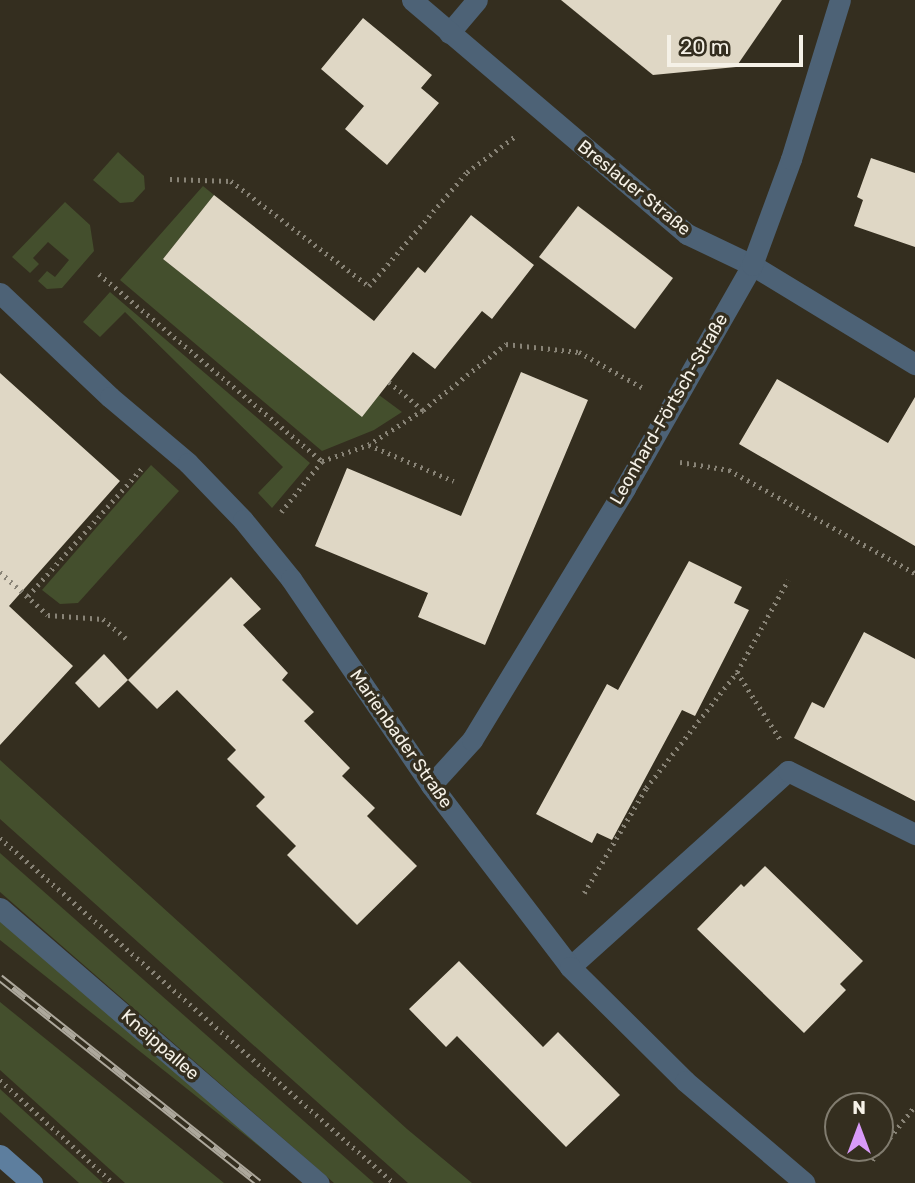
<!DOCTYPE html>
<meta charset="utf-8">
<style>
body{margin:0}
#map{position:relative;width:915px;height:1183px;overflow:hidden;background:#342e1f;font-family:Rubik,sans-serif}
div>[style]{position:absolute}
.green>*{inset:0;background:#444f2d}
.building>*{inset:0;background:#dfd7c5}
.path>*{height:4.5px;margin-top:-2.25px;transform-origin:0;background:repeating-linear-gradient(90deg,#888376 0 2px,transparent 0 7px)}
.lane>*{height:21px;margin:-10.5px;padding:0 10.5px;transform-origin:10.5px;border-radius:10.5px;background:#4d6276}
.street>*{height:21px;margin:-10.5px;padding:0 10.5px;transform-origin:10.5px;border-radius:10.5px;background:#4d6276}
.secondary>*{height:21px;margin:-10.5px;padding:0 10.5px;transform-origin:10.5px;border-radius:10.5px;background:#5d7e9e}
.rail>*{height:8px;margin-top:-4px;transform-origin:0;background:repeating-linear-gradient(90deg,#342e1f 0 16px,#ada89c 0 32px);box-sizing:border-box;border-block:2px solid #ada89c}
span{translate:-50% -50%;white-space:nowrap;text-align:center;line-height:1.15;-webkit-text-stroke:7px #342e1f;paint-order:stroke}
.street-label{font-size:18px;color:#f5f1e7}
.north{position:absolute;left:824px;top:1092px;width:70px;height:70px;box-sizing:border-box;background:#342e1f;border:2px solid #817c6f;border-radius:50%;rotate:0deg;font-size:19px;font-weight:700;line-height:28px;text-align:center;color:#f5f1e7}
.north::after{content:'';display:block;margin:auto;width:24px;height:32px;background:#d89af8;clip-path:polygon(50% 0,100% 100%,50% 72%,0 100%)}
.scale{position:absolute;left:667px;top:35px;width:136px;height:32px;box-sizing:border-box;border:4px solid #f5f1e7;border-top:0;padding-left:9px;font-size:21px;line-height:24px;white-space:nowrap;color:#f5f1e7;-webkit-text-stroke:5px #342e1f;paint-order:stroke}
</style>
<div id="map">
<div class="green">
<i style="clip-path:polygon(118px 152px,144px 176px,145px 189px,133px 202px,120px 203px,93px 180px)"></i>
<i style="clip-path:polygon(203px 186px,214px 195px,163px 259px,362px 416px,379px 395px,402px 412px,374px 430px,322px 451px,120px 280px)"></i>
<i style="clip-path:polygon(65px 202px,90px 225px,94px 251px,62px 288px,47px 289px,38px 281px,47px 271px,55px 277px,69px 260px,48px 242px,33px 258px,39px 264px,30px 273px,12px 257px)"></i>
<i style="clip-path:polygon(110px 292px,310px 463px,272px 508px,258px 493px,283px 467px,125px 312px,100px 337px,83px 322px)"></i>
<i style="clip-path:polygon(151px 465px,179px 491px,78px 603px,60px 604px,42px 590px)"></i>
<i style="clip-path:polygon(0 760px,407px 1129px,472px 1183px,408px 1183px,0 819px)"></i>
<i style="clip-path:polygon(0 853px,374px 1183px,334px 1183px,0 892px)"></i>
<i style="clip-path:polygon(0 916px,294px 1174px,0 940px)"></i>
<i style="clip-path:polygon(0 1002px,224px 1183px,125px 1183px,0 1070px)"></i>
<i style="clip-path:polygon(0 1089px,103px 1183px,79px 1183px,0 1112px)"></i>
</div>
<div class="building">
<i style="clip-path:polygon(561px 0,782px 0,736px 67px,653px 75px)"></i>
<i style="clip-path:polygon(363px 18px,432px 75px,421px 88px,439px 103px,387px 165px,345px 129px,364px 106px,321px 69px)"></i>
<i style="clip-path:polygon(871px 158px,915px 173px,915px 247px,854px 226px,863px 200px,857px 197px)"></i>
<i style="clip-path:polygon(214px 195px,374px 321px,418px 267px,425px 273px,471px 215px,534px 265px,492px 319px,482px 311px,435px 369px,413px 352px,362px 417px,163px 259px)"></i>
<i style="clip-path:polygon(578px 206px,673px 278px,635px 329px,539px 257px)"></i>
<i style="clip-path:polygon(521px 372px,588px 400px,485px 645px,418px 617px,428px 593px,315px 546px,347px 468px,461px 516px)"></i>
<i style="clip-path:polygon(0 373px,120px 481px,9px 606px,73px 666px,0 745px)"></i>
<i style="clip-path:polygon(777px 379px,888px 443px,915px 397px,915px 546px,739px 444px)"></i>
<i style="clip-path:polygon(689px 561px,742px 587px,734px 603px,749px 610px,695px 716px,682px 710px,612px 840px,597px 833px,592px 843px,536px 814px,607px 684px,618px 690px)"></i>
<i style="clip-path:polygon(231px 577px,261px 609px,243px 625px,288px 673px,282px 680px,314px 712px,304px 721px,350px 768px,342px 776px,375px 808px,367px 816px,417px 866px,357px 925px,287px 855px,296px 846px,256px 806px,265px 797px,227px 759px,236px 750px,177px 690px,157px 709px,128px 680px)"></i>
<i style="clip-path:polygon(864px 632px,915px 659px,915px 801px,794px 738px,812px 702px,824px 708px)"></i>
<i style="clip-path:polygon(104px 654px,128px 680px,99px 708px,75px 683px)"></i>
<i style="clip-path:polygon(765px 866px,863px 961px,840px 984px,846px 990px,804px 1033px,697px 929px,741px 884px,744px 887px)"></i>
<i style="clip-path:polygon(459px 961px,543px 1047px,558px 1032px,620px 1095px,566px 1147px,457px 1036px,446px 1047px,409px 1009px)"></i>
</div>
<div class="path">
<i style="left:170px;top:179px;width:61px;rotate:1.9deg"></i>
<i style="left:231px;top:181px;width:173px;rotate:37.3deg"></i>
<i style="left:369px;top:286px;width:150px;rotate:-49.3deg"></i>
<i style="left:467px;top:172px;width:62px;rotate:-36.5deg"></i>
<i style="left:99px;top:274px;width:291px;rotate:40deg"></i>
<i style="left:322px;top:461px;width:49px;rotate:-19.2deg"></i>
<i style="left:368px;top:445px;width:65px;rotate:-32.5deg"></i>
<i style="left:423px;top:410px;width:106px;rotate:-38.5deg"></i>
<i style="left:506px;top:344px;width:73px;rotate:6.3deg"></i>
<i style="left:579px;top:352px;width:76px;rotate:29.3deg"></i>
<i style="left:389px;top:382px;width:44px;rotate:39.5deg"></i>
<i style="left:369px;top:445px;width:92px;rotate:23deg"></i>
<i style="left:680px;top:462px;width:50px;rotate:9.3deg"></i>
<i style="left:729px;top:470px;width:213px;rotate:29deg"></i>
<i style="left:281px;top:512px;width:65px;rotate:-51.2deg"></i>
<i style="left:0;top:572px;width:64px;rotate:41.9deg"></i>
<i style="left:48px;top:615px;width:55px;rotate:4.2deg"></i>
<i style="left:103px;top:619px;width:30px;rotate:40deg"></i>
<i style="left:28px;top:596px;width:170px;rotate:-48.3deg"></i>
<i style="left:737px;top:672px;width:80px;rotate:57.3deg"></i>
<i style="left:0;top:838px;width:524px;rotate:41.21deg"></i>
<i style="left:584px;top:893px;width:122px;rotate:-59.4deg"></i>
<i style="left:646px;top:788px;width:147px;rotate:-51.9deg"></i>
<i style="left:737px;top:672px;width:105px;rotate:-61deg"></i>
<i style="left:0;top:1080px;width:153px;rotate:42.3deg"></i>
<i style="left:872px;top:1160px;width:69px;rotate:-51.5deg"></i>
</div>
<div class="lane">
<i style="left:449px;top:33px;width:43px;rotate:-49.7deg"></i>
<i style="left:570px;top:967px;width:293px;rotate:-42deg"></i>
<i style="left:788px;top:771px;width:142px;rotate:26.4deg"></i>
</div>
<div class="street">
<i style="left:412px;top:0;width:361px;rotate:40.4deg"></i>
<i style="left:687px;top:234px;width:72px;rotate:25.5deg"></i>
<i style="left:752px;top:265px;width:191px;rotate:31.3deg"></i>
<i style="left:0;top:293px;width:151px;rotate:43.4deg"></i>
<i style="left:110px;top:397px;width:102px;rotate:40.2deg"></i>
<i style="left:188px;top:463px;width:79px;rotate:46deg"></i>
<i style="left:243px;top:520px;width:76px;rotate:50.9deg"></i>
<i style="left:291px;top:579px;width:249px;rotate:55.8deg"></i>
<i style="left:431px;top:785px;width:229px;rotate:52.6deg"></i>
<i style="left:570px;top:967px;width:162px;rotate:44.7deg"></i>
<i style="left:685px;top:1081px;width:157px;rotate:40.4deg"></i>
<i style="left:431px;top:785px;width:61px;rotate:-47.7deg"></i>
<i style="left:472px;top:740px;width:295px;rotate:-58.7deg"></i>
<i style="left:625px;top:488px;width:257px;rotate:-60.3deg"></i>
<i style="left:752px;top:265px;width:113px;rotate:-69.8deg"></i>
<i style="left:791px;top:159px;width:166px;rotate:-72.9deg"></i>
<i style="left:0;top:908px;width:421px;rotate:40.8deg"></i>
</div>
<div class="secondary">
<i style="left:0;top:1155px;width:43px;rotate:41.2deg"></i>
</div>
<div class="rail">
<i style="left:0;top:978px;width:330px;rotate:38.4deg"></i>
</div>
<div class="street-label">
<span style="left:634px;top:188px;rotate:39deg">Breslauer Straße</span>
<span style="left:669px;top:409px;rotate:-60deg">Leonhard-Förtsch-Straße</span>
<span style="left:401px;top:739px;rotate:55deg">Marienbader Straße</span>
<span style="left:160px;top:1045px;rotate:41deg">Kneippallee</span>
</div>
<div class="north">N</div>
<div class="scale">20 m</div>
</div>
